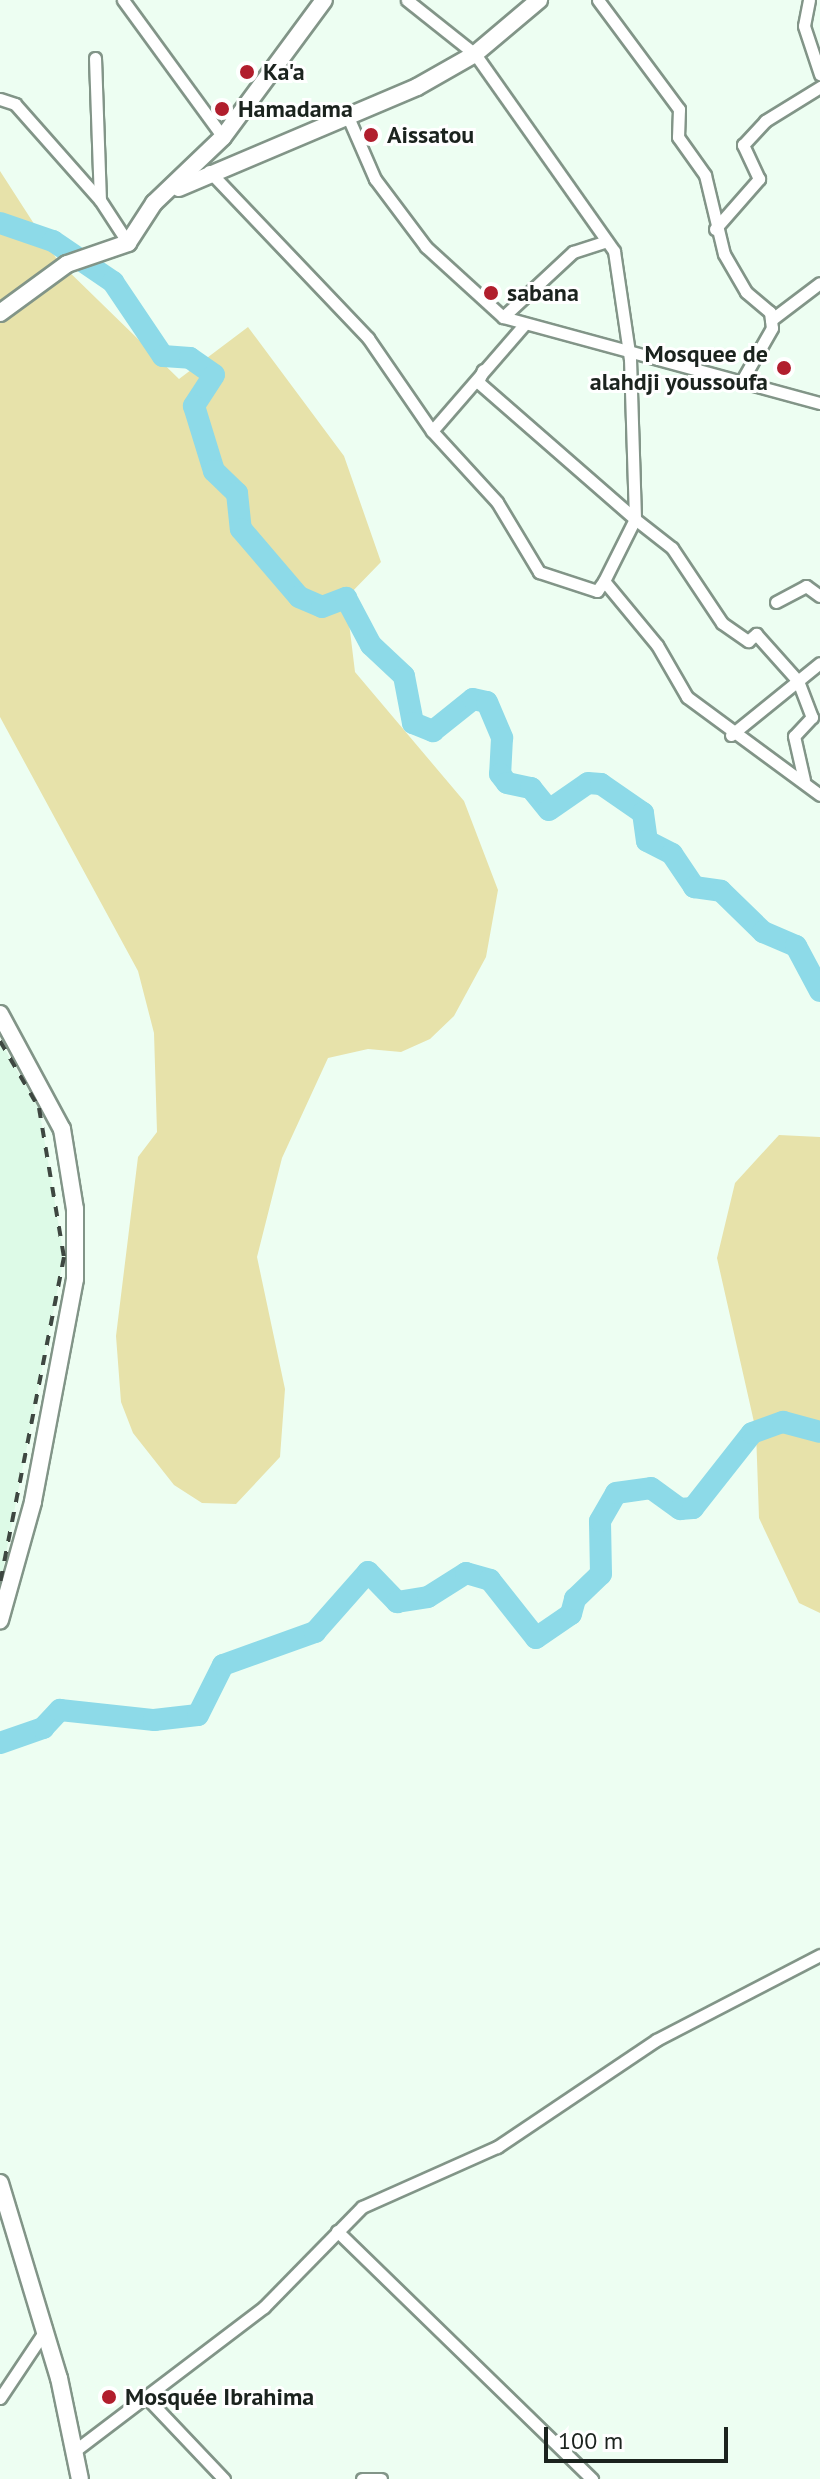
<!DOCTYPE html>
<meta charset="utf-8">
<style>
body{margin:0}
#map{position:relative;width:820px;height:2479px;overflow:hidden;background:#edfef2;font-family:"PT Sans",sans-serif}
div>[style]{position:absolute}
.built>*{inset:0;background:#ddfae7}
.green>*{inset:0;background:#e7e2aa}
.river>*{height:22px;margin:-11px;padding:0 11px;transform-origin:11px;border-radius:11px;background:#8ddae8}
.roads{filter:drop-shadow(2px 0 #829588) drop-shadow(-2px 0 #829588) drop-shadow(0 2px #829588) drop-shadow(0 -2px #829588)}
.street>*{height:11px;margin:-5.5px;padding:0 5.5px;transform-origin:5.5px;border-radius:5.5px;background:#fff}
.secondary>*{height:16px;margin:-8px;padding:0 8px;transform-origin:8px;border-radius:8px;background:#fff}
.rail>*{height:4px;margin-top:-2px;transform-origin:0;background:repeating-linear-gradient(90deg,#3e4741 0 10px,transparent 0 20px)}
.dots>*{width:22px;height:22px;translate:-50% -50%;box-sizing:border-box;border:4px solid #fff;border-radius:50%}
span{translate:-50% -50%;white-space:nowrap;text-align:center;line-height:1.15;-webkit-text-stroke:6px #fff;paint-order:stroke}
.poi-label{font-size:24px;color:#1b231e;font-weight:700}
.left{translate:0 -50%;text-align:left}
.right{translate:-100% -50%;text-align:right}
.scale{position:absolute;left:544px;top:2427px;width:184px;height:36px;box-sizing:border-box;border:4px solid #1b231e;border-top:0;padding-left:10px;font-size:24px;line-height:28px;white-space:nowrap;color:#1b231e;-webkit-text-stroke:6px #fff;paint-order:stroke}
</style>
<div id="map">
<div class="built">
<i style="clip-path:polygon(0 1041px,39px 1108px,64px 1257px,0 1584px)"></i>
</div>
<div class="green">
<i style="clip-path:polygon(0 171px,58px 261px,179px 379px,248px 327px,344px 456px,381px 562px,346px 598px,355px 672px,464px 801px,498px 890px,486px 957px,454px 1016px,430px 1039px,401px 1052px,368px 1049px,328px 1058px,282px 1158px,257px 1257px,285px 1389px,280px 1457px,236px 1504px,202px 1503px,174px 1485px,133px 1433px,121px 1402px,116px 1336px,138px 1157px,157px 1132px,154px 1033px,138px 971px,0 717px)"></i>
<i style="clip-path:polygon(779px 1135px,820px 1137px,820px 1613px,799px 1603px,759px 1518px,756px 1431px,717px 1258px,735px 1183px)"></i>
</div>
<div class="river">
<i style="left:0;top:223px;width:56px;rotate:18.8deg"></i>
<i style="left:53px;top:241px;width:73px;rotate:34.3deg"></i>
<i style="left:113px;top:282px;width:89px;rotate:56deg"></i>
<i style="left:163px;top:356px;width:27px;rotate:4deg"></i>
<i style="left:190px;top:358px;width:29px;rotate:35deg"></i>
<i style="left:214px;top:375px;width:37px;rotate:123deg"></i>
<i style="left:194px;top:406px;width:68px;rotate:72.9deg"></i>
<i style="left:214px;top:471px;width:32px;rotate:44deg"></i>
<i style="left:237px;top:493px;width:36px;rotate:84deg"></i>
<i style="left:241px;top:529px;width:89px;rotate:49.5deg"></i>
<i style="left:299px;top:597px;width:25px;rotate:23deg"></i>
<i style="left:322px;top:607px;width:26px;rotate:-21deg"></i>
<i style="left:346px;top:598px;width:53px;rotate:62deg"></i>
<i style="left:371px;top:645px;width:45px;rotate:43.2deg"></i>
<i style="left:404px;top:676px;width:48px;rotate:79.2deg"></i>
<i style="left:413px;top:723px;width:22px;rotate:22deg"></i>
<i style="left:433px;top:731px;width:51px;rotate:-38.7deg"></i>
<i style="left:473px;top:699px;width:14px;rotate:12deg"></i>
<i style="left:487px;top:702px;width:39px;rotate:67deg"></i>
<i style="left:502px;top:738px;width:36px;rotate:93deg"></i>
<i style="left:500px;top:774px;width:11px;rotate:52deg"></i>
<i style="left:507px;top:783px;width:25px;rotate:12deg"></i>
<i style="left:531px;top:788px;width:28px;rotate:51deg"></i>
<i style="left:549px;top:810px;width:47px;rotate:-34.7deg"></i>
<i style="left:588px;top:783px;width:13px;rotate:4deg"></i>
<i style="left:601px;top:784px;width:51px;rotate:34.6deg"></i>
<i style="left:643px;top:813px;width:28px;rotate:82deg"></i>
<i style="left:647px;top:841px;width:28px;rotate:27deg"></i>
<i style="left:672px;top:854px;width:40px;rotate:56deg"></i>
<i style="left:694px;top:887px;width:27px;rotate:8deg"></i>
<i style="left:721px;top:891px;width:59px;rotate:44.3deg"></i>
<i style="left:763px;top:932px;width:36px;rotate:23deg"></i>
<i style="left:796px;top:946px;width:51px;rotate:61.9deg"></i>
<i style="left:0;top:1743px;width:46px;rotate:-19.2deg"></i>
<i style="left:43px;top:1728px;width:25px;rotate:-47deg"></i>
<i style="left:60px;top:1710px;width:95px;rotate:6.1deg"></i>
<i style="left:154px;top:1720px;width:44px;rotate:-6.5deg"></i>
<i style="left:198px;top:1715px;width:56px;rotate:-63.4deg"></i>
<i style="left:223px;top:1665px;width:98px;rotate:-19.7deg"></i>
<i style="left:315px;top:1632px;width:80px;rotate:-48.5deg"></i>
<i style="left:368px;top:1572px;width:42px;rotate:46deg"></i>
<i style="left:397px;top:1602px;width:31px;rotate:-9deg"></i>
<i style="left:428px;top:1597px;width:45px;rotate:-32.3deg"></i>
<i style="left:466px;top:1573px;width:25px;rotate:16deg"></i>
<i style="left:490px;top:1580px;width:74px;rotate:51.6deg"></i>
<i style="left:536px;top:1638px;width:42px;rotate:-34.4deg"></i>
<i style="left:571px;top:1614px;width:16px;rotate:-75deg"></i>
<i style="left:575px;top:1599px;width:36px;rotate:-44deg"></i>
<i style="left:601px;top:1574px;width:53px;rotate:-91.1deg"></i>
<i style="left:600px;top:1521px;width:32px;rotate:-60deg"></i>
<i style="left:616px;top:1493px;width:35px;rotate:-8deg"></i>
<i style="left:651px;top:1488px;width:36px;rotate:36deg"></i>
<i style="left:680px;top:1509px;width:13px;rotate:-4deg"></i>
<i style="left:693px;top:1508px;width:95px;rotate:-51.8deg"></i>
<i style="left:752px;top:1433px;width:33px;rotate:-20deg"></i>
<i style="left:783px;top:1422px;width:38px;rotate:15deg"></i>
</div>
<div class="roads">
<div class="street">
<i style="left:123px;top:0;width:170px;rotate:53.9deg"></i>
<i style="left:407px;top:0;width:87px;rotate:38.5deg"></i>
<i style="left:475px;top:54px;width:241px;rotate:54.8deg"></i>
<i style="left:614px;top:251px;width:109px;rotate:81.6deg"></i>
<i style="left:630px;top:359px;width:160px;rotate:88.2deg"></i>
<i style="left:635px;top:519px;width:47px;rotate:38.1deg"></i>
<i style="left:672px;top:548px;width:90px;rotate:56.3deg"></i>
<i style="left:722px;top:623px;width:32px;rotate:35deg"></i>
<i style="left:748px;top:641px;width:11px;rotate:-41deg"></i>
<i style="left:756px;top:634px;width:63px;rotate:48.2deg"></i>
<i style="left:798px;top:681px;width:39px;rotate:69deg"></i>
<i style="left:812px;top:717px;width:26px;rotate:133deg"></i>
<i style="left:794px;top:736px;width:45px;rotate:77.2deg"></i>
<i style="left:598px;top:0;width:136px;rotate:53.4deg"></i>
<i style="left:679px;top:109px;width:28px;rotate:92deg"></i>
<i style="left:678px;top:137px;width:47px;rotate:54.6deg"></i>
<i style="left:705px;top:175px;width:81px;rotate:76.5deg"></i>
<i style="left:724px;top:254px;width:44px;rotate:59.9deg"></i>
<i style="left:746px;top:292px;width:31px;rotate:40deg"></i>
<i style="left:770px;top:312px;width:16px;rotate:83deg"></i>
<i style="left:772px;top:328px;width:64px;rotate:119.7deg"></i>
<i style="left:809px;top:0;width:26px;rotate:101deg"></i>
<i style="left:804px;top:26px;width:51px;rotate:71.6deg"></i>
<i style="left:95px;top:58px;width:142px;rotate:88deg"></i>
<i style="left:100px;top:200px;width:51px;rotate:56.9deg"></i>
<i style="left:0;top:99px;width:16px;rotate:18deg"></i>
<i style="left:15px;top:104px;width:128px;rotate:48.5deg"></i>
<i style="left:348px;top:117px;width:68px;rotate:66.5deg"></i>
<i style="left:375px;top:179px;width:85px;rotate:53.1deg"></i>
<i style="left:426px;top:247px;width:104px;rotate:42.3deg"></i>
<i style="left:503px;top:317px;width:328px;rotate:15.2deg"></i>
<i style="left:209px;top:171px;width:231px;rotate:46.4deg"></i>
<i style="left:368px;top:338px;width:113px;rotate:55.5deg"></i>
<i style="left:432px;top:431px;width:96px;rotate:47.5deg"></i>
<i style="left:497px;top:502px;width:82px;rotate:59deg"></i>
<i style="left:539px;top:572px;width:61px;rotate:18.1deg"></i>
<i style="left:597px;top:591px;width:12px;rotate:-55deg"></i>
<i style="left:604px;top:581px;width:83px;rotate:50.4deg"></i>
<i style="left:657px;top:645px;width:60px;rotate:60deg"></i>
<i style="left:687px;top:697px;width:165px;rotate:36.4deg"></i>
<i style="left:715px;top:229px;width:67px;rotate:-48.7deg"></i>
<i style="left:759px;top:179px;width:38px;rotate:-115deg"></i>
<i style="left:743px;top:145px;width:33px;rotate:-47deg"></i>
<i style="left:765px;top:121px;width:65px;rotate:-31.7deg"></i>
<i style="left:503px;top:317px;width:96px;rotate:-42.9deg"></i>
<i style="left:573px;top:252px;width:35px;rotate:-18deg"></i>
<i style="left:771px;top:320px;width:61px;rotate:-37.1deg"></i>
<i style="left:483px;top:370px;width:13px;rotate:113deg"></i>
<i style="left:478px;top:382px;width:208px;rotate:41.1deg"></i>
<i style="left:635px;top:519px;width:69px;rotate:116.6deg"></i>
<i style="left:432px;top:431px;width:139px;rotate:-49.1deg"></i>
<i style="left:776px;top:602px;width:34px;rotate:-28deg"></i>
<i style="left:806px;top:586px;width:17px;rotate:36deg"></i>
<i style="left:731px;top:735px;width:114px;rotate:-39deg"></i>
<i style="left:337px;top:2231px;width:356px;rotate:44.2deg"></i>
<i style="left:0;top:2398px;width:83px;rotate:-56.3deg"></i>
<i style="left:147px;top:2398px;width:112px;rotate:46.5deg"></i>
<i style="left:77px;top:2449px;width:235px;rotate:-37.2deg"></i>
<i style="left:264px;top:2307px;width:140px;rotate:-45.6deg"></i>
<i style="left:362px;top:2207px;width:148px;rotate:-24deg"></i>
<i style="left:497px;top:2147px;width:192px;rotate:-33.9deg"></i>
<i style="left:656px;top:2040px;width:185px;rotate:-27.4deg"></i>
<i style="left:362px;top:2479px;width:19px"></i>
</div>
<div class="secondary">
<i style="left:179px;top:188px;width:259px;rotate:-23deg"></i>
<i style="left:417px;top:87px;width:67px;rotate:-29.6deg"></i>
<i style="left:475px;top:54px;width:84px;rotate:-40.2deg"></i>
<i style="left:0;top:313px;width:83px;rotate:-36.2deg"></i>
<i style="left:67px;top:264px;width:65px;rotate:-19deg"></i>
<i style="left:128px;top:243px;width:48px;rotate:-57deg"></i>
<i style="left:154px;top:203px;width:95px;rotate:-43.7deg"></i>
<i style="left:223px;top:137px;width:170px;rotate:-53.6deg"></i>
<i style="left:0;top:1014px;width:131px;rotate:61.7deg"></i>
<i style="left:62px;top:1129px;width:81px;rotate:80.8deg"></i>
<i style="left:75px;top:1209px;width:70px;rotate:90deg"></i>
<i style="left:75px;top:1279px;width:227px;rotate:100.7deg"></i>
<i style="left:33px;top:1502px;width:123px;rotate:105.6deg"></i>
<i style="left:0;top:2183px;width:204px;rotate:73.2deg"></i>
<i style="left:59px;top:2378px;width:103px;rotate:78.3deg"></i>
</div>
</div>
<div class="rail">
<i style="left:0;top:1041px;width:78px;rotate:59.8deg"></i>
<i style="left:39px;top:1108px;width:151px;rotate:80.5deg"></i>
<i style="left:64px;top:1257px;width:333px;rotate:101.1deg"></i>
</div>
<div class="dots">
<i style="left:247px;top:72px;background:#b11e2d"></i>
<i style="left:222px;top:109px;background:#b11e2d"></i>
<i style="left:371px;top:135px;background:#b11e2d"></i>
<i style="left:491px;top:293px;background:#b11e2d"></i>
<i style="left:784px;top:368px;background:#b11e2d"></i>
<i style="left:109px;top:2397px;background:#b11e2d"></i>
</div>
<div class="poi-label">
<span class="left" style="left:263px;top:72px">Ka'a</span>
<span class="left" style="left:238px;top:109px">Hamadama</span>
<span class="left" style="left:387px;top:135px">Aissatou</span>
<span class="left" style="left:507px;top:293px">sabana</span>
<span class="right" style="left:768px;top:368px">Mosquee de<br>alahdji youssoufa</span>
<span class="left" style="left:125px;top:2397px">Mosquée Ibrahima</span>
</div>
<div class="scale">100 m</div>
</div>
